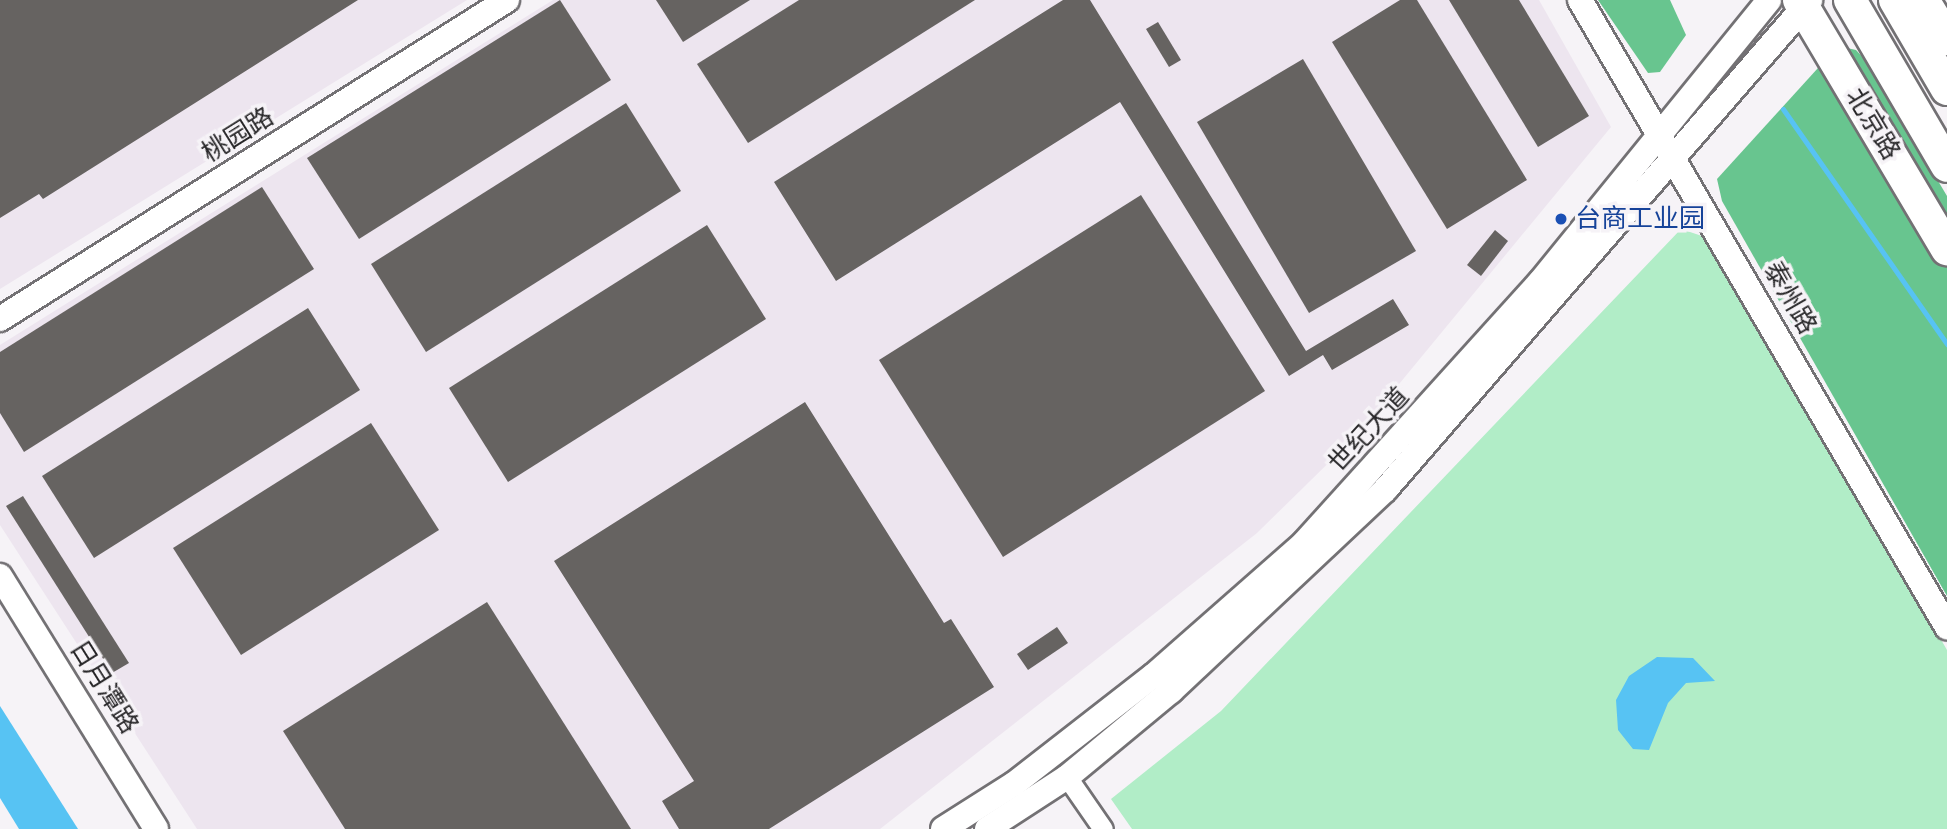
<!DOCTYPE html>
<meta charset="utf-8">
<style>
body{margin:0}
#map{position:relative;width:1947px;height:829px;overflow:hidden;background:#f6f3f7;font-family:Cabin,"Noto Sans SC",sans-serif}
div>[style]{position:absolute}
.built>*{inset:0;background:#ede5ef}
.green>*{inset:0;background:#b1edc7}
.forest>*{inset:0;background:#68c58f}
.water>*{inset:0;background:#57c3f3}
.stream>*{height:5px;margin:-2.5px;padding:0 2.5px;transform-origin:2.5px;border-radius:2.5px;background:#57c3f3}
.building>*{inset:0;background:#666361}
.roads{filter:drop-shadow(2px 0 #737174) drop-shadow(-2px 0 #737174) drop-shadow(0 2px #737174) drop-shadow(0 -2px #737174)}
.minor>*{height:19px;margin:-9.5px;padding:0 9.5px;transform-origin:9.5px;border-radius:9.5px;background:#fff}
.tertiary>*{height:24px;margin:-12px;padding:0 12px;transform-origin:12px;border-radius:12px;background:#fff}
.primary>*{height:32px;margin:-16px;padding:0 16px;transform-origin:16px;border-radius:16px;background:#fff}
.trunk>*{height:32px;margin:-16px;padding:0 16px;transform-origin:16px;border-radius:16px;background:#fff}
.dots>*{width:19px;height:19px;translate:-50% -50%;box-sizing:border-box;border:4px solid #f6f3f7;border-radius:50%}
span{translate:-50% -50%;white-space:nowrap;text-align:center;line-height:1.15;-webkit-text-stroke:7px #f6f3f7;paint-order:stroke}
.street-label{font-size:26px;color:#272628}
.transit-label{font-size:26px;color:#164399}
.left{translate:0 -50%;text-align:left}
</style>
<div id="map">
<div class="built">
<i style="clip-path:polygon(0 0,467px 0,0 289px)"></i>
<i style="clip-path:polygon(553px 0,1539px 0,1611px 127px,1357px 435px,1257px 533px,880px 829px,197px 829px,0 525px,0 345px)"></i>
</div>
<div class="green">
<i style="clip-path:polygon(1681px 229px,1711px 239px,1947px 650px,1947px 829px,1132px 829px,1111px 799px,1221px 711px)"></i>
</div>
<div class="forest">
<i style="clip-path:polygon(1598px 0,1670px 0,1686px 35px,1660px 72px,1648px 73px)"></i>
<i style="clip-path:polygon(1838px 46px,1856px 50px,1868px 63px,1947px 196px,1947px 596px,1722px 201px,1717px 179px)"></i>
</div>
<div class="water">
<i style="clip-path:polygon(1657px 657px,1693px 658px,1715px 681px,1686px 683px,1668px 703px,1649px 750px,1633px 749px,1618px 730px,1616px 700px,1629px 676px)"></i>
<i style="clip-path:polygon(0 706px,78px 829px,19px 829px,0 798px)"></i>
</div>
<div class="stream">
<i style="left:1783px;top:109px;width:287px;rotate:55.1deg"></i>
</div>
<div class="building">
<i style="clip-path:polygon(0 0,358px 0,43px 199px,39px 194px,0 218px)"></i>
<i style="clip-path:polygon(560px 0,611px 80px,359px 239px,307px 158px)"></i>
<i style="clip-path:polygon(656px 0,750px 0,683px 42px)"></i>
<i style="clip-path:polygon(799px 0,975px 0,748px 143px,697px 64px)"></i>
<i style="clip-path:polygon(1063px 0,1090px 0,1306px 351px,1393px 299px,1409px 325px,1332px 370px,1323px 355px,1289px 376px,1120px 102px,836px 281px,774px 182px)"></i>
<i style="clip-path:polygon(1400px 0,1417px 0,1527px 180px,1447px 229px,1332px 42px)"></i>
<i style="clip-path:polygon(1449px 0,1519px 0,1589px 116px,1538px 147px)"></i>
<i style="clip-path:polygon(1158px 22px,1181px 60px,1169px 67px,1146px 29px)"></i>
<i style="clip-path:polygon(1303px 59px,1416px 251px,1309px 313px,1197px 122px)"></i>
<i style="clip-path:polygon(626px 103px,681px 191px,426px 352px,371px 264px)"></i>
<i style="clip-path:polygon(262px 187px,314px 269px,24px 452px,0 413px,0 352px)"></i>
<i style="clip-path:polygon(1141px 195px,1265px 391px,1003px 557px,879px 360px)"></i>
<i style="clip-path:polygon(707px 225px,766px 319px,508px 482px,449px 388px)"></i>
<i style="clip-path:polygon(1495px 230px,1508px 241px,1481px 276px,1467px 265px)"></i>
<i style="clip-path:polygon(308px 308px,360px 390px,94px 558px,42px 476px)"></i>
<i style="clip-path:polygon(805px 402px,944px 623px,951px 619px,994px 687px,769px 829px,679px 829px,662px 801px,694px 781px,554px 561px)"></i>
<i style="clip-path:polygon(371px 423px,439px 530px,241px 655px,173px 548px)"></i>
<i style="clip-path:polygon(23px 496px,129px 663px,112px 673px,6px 506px)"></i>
<i style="clip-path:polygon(487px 602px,631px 829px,345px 829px,283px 731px)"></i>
<i style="clip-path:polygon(1057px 627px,1068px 643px,1028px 670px,1017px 654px)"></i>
</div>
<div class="roads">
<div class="minor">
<i style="left:1067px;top:777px;width:63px;rotate:55.3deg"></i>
</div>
<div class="tertiary">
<i style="left:1580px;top:0;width:727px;rotate:59.66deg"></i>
<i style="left:0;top:319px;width:599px;rotate:-32.18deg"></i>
<i style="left:0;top:576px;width:297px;rotate:58.3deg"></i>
<i style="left:943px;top:829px;width:84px;rotate:-32.4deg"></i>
<i style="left:1014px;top:784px;width:177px;rotate:-37.9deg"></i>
<i style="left:1154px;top:675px;width:200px;rotate:-41.3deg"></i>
<i style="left:1304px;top:543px;width:352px;rotate:-47.9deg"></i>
<i style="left:1540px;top:282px;width:363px;rotate:-50.9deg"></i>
<i style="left:987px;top:829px;width:95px;rotate:-33deg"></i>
<i style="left:1067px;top:777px;width:135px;rotate:-39.6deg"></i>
<i style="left:1171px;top:691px;width:294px;rotate:-43.2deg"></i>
<i style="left:1385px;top:490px;width:649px;rotate:-49.06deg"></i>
</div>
<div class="primary">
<i style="left:1799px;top:0;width:290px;rotate:59.3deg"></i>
<i style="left:1923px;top:0;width:46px;rotate:58.4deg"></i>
</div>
<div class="trunk">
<i style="left:1850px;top:0;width:192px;rotate:59.7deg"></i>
<i style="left:1895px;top:0;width:103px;rotate:59.7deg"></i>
</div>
</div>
<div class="dots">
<i style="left:1561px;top:219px;background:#1a4fb4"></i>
</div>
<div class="street-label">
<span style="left:1873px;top:124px;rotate:59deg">北京路</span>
<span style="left:238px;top:135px;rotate:-32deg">桃园路</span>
<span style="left:1790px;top:298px;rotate:60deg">泰州路</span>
<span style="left:1369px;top:430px;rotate:-47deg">世纪大道</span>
<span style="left:104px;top:687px;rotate:58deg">日月潭路</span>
</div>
<div class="transit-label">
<span class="left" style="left:1575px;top:219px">台商工业园</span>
</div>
</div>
